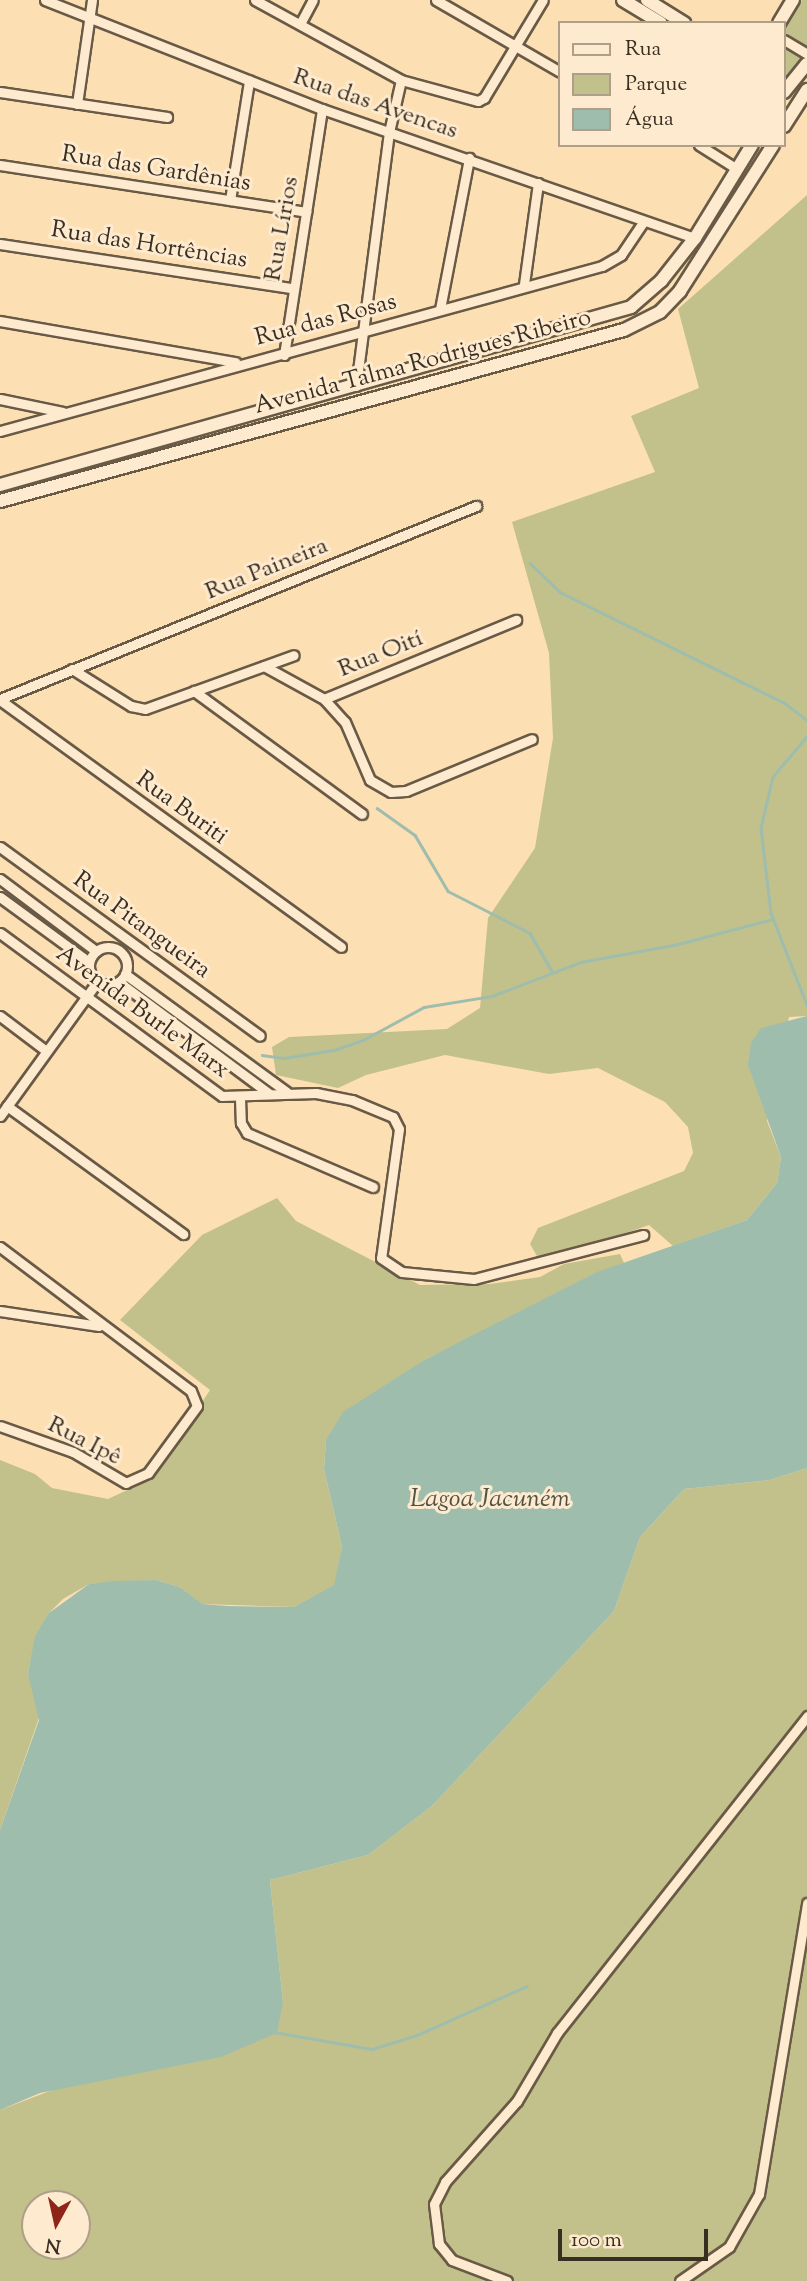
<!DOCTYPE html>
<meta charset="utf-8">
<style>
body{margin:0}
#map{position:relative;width:807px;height:2281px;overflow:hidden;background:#fddfb4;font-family:"Sorts Mill Goudy",serif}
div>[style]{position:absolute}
.green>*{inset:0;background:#c2c18b}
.water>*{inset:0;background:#9fbdad}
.stream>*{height:2.5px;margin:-1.25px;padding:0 1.25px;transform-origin:1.25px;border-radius:1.25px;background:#9fbdad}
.roads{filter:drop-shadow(2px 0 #695a46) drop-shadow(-2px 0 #695a46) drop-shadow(0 2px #695a46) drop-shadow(0 -2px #695a46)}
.street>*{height:9px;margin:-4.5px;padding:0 4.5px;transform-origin:4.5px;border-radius:4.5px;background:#feeace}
.street>.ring{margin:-4.5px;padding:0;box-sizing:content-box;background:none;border:9px solid #feeace;border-radius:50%}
.secondary>*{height:12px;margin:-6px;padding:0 6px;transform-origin:6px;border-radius:6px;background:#feeace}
span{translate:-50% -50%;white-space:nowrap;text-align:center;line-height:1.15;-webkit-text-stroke:6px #feeace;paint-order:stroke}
.street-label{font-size:24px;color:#382e22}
.water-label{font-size:26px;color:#525245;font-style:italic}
.legend{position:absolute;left:558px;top:21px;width:228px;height:126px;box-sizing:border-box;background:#feeace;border:2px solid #af9f89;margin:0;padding:9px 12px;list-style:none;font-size:21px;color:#382e22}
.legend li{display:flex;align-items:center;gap:14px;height:35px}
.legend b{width:35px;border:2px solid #af9f89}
.north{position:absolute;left:21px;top:2190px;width:70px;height:70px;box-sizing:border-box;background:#feeace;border:2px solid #af9f89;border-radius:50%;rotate:188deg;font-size:19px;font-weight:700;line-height:28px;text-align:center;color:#382e22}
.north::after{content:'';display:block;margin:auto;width:24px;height:32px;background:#8f2418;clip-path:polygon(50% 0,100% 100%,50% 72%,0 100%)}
.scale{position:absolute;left:558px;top:2229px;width:150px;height:32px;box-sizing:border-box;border:4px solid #382e22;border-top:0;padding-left:9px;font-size:21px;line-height:24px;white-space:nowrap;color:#382e22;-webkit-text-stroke:5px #feeace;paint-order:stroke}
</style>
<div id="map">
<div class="green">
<i style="clip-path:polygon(802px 0,807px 0,807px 57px,789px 83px,784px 80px,784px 28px)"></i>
<i style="clip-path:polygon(807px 195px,807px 1016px,789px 1017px,767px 1121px,781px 1157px,777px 1183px,747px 1220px,673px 1246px,649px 1225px,541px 1263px,530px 1244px,538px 1228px,684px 1171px,693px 1153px,688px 1127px,665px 1102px,598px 1068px,549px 1074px,445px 1055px,366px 1075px,338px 1088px,276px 1075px,272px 1047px,289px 1037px,447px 1029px,480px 1008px,488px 918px,535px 848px,553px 738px,549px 653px,512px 522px,655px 472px,631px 416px,699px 388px,678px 309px)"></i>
<i style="clip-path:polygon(277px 1198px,296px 1221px,420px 1285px,490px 1284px,540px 1277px,564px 1264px,620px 1254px,624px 1263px,426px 1359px,326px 1440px,324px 1469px,342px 1547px,335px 1585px,294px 1607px,201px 1604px,180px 1587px,156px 1580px,89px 1584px,63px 1599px,49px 1613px,31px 1659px,28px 1674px,41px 1712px,0 1830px,0 1460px,35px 1474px,52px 1488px,108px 1499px,153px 1478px,210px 1390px,120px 1320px,202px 1235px)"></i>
<i style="clip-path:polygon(evenodd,807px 1468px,807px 2281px,0 2281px,0 2110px,283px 2002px,270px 1880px,368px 1855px,432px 1806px,614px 1611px,640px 1537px,684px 1489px,770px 1480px,807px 1468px,35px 2204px,77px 2204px,77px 2246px,35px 2246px,35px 2204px)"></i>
</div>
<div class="water">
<i style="clip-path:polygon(807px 1016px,807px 1468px,770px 1480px,684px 1489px,640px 1537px,614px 1611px,432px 1806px,368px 1855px,270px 1880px,283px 2002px,277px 2033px,221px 2057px,40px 2093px,0 2110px,0 1830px,39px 1720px,28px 1674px,35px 1636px,49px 1613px,89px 1584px,113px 1581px,156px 1580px,180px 1587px,202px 1604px,228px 1606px,294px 1607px,334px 1585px,342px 1547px,324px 1469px,326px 1440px,343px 1412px,426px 1359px,597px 1272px,747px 1220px,777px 1183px,781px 1157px,748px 1065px,751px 1043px,761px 1028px)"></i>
</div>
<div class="stream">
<i style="left:530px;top:563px;width:42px;rotate:44deg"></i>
<i style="left:560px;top:592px;width:251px;rotate:26.3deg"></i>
<i style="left:785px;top:703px;width:28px;rotate:38deg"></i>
<i style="left:807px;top:737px;width:52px;rotate:130.4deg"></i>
<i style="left:773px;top:777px;width:52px;rotate:103.2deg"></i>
<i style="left:761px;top:828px;width:86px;rotate:83.3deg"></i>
<i style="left:771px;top:913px;width:99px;rotate:68.6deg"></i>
<i style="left:377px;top:808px;width:47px;rotate:35.4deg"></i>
<i style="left:415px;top:835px;width:65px;rotate:59.5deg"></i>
<i style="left:448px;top:891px;width:92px;rotate:27.1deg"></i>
<i style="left:530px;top:933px;width:44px;rotate:59.9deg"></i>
<i style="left:262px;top:1055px;width:22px;rotate:8deg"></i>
<i style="left:284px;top:1058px;width:51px;rotate:-9.1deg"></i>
<i style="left:334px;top:1050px;width:31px;rotate:-19deg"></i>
<i style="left:363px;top:1040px;width:69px;rotate:-28.4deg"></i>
<i style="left:424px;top:1007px;width:69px;rotate:-9.2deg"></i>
<i style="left:492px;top:996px;width:95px;rotate:-20.9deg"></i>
<i style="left:581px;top:962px;width:99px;rotate:-10.5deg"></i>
<i style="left:678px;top:944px;width:98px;rotate:-14.7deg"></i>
<i style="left:274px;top:2032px;width:99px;rotate:9.8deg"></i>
<i style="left:372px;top:2049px;width:47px;rotate:-17.3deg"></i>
<i style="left:417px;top:2035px;width:120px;rotate:-24deg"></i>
</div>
<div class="roads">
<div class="street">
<i style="left:45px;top:0;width:298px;rotate:21.5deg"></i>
<i style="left:322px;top:109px;width:395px;rotate:19.1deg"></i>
<i style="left:255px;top:0;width:166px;rotate:28.7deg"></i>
<i style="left:401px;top:80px;width:80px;rotate:15.3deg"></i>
<i style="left:478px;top:101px;width:7px;rotate:-27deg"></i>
<i style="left:484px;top:98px;width:114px;rotate:-59deg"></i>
<i style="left:436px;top:0;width:143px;rotate:30.1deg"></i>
<i style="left:300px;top:24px;width:27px;rotate:-62deg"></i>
<i style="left:784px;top:40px;width:27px;rotate:31deg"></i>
<i style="left:0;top:92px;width:169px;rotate:8.5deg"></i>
<i style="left:77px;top:104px;width:105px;rotate:-81.8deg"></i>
<i style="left:699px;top:145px;width:45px;rotate:32.3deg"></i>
<i style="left:0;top:165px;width:310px;rotate:8.7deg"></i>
<i style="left:230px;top:200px;width:121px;rotate:-80.9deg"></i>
<i style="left:0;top:244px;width:294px;rotate:8.6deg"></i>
<i style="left:524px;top:284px;width:102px;rotate:-82.1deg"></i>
<i style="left:440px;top:309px;width:154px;rotate:-79.1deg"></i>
<i style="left:0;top:321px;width:239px;rotate:9.9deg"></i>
<i style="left:284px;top:355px;width:249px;rotate:-81.2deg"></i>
<i style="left:356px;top:386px;width:256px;rotate:-82.6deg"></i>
<i style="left:389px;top:132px;width:53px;rotate:-77deg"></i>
<i style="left:0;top:399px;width:64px;rotate:11.7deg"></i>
<i style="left:0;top:431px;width:624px;rotate:-15.33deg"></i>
<i style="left:602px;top:266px;width:22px;rotate:-30deg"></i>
<i style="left:621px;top:255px;width:40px;rotate:-56deg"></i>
<i style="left:264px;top:666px;width:68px;rotate:28.8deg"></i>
<i style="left:324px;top:699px;width:208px;rotate:-22.4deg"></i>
<i style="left:72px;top:669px;width:70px;rotate:32.1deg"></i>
<i style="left:131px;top:706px;width:14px;rotate:12deg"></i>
<i style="left:145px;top:709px;width:158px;rotate:-19.9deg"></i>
<i style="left:194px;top:691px;width:208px;rotate:36.2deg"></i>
<i style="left:0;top:699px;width:514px;rotate:-22.07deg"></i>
<i style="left:324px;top:699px;width:31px;rotate:48deg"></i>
<i style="left:345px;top:722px;width:63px;rotate:66.7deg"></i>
<i style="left:370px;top:780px;width:24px;rotate:30deg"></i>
<i style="left:391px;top:792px;width:15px;rotate:-4deg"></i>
<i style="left:406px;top:791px;width:136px;rotate:-22.4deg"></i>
<i style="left:0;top:700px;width:421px;rotate:35.9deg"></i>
<i style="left:0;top:847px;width:321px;rotate:36deg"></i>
<i style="left:0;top:879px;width:120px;rotate:36.9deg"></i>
<i style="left:0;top:897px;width:110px;rotate:36.1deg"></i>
<i style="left:0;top:933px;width:275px;rotate:36.3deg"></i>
<i style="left:222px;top:1096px;width:94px;rotate:-1.8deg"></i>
<i style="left:316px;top:1093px;width:37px;rotate:11deg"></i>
<i style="left:352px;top:1100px;width:44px;rotate:22.5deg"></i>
<i style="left:393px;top:1117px;width:13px;rotate:63deg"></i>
<i style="left:399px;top:1129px;width:130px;rotate:97.9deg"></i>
<i style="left:381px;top:1258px;width:25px;rotate:34deg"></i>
<i style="left:402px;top:1272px;width:72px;rotate:5.6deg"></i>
<i style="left:474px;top:1279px;width:175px;rotate:-14.6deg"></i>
<i class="ring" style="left:89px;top:947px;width:29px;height:29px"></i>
<i style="left:125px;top:974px;width:200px;rotate:36.1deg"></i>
<i style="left:119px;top:982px;width:188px;rotate:36.6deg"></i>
<i style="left:0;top:1016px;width:56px;rotate:37.1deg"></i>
<i style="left:240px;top:1098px;width:25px;rotate:88deg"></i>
<i style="left:241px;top:1123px;width:12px;rotate:59deg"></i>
<i style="left:247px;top:1133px;width:137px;rotate:23.2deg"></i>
<i style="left:7px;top:1106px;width:218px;rotate:36deg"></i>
<i style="left:0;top:1116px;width:165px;rotate:-54.1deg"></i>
<i style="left:0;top:1247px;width:239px;rotate:37deg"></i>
<i style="left:191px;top:1391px;width:16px;rotate:68deg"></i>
<i style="left:197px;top:1406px;width:83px;rotate:126.2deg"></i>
<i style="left:148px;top:1473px;width:24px;rotate:156deg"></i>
<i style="left:126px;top:1483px;width:61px;rotate:-149.7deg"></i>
<i style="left:73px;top:1452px;width:77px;rotate:-160.4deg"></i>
<i style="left:0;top:1311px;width:100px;rotate:8.6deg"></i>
<i style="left:507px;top:2281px;width:59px;rotate:-159.1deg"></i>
<i style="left:452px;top:2260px;width:21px;rotate:-129deg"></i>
<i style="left:439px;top:2244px;width:40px;rotate:-97.1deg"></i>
<i style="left:434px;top:2204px;width:25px;rotate:-63deg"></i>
<i style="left:445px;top:2182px;width:108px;rotate:-48.4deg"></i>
<i style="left:517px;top:2101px;width:79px;rotate:-59.5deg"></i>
<i style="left:557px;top:2033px;width:404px;rotate:-51.7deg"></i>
<i style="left:680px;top:2281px;width:60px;rotate:-34.8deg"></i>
<i style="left:729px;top:2247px;width:61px;rotate:-60.5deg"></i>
<i style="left:759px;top:2194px;width:295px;rotate:-80.6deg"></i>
</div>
<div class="secondary">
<i style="left:623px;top:0;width:44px;rotate:31.2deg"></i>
<i style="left:647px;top:0;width:44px;rotate:31.9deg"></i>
<i style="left:779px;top:23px;width:27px;rotate:-59deg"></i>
<i style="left:784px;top:92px;width:36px;rotate:-51deg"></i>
<i style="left:784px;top:126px;width:43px;rotate:-57.4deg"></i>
<i style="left:0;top:485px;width:656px;rotate:-15.75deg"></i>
<i style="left:631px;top:307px;width:40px;rotate:-41deg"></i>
<i style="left:661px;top:281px;width:55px;rotate:-51.7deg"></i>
<i style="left:695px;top:238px;width:109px;rotate:-58.5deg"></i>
<i style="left:0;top:501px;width:647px;rotate:-15.33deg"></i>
<i style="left:624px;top:330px;width:40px;rotate:-26.6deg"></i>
<i style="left:660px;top:312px;width:29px;rotate:-46deg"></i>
<i style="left:680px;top:291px;width:173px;rotate:-57.5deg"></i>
</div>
</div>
<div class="street-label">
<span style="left:375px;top:105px;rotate:19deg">Rua das Avencas</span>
<span style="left:156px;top:170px;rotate:9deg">Rua das Gardênias</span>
<span style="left:283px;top:229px;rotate:-80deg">Rua Lírios</span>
<span style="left:149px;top:246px;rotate:9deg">Rua das Hortências</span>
<span style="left:326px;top:321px;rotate:-15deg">Rua das Rosas</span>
<span style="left:423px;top:363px;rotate:-15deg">Avenida Talma Rodrigues Ribeiro</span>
<span style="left:267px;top:570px;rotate:-22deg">Rua Paineira</span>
<span style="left:381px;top:655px;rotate:-22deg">Rua Oití</span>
<span style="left:181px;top:809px;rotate:36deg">Rua Buriti</span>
<span style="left:141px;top:926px;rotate:36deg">Rua Pitangueira</span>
<span style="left:142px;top:1013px;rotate:36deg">Avenida Burle Marx</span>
<span style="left:84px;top:1442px;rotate:27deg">Rua Ipê</span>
</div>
<div class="water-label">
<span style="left:490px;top:1500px">Lagoa Jacuném</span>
</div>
<ul class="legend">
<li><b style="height:9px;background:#feeace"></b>Rua</li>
<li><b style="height:19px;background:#c2c18b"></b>Parque</li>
<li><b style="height:19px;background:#9fbdad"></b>Água</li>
</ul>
<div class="north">N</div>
<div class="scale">100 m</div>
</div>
